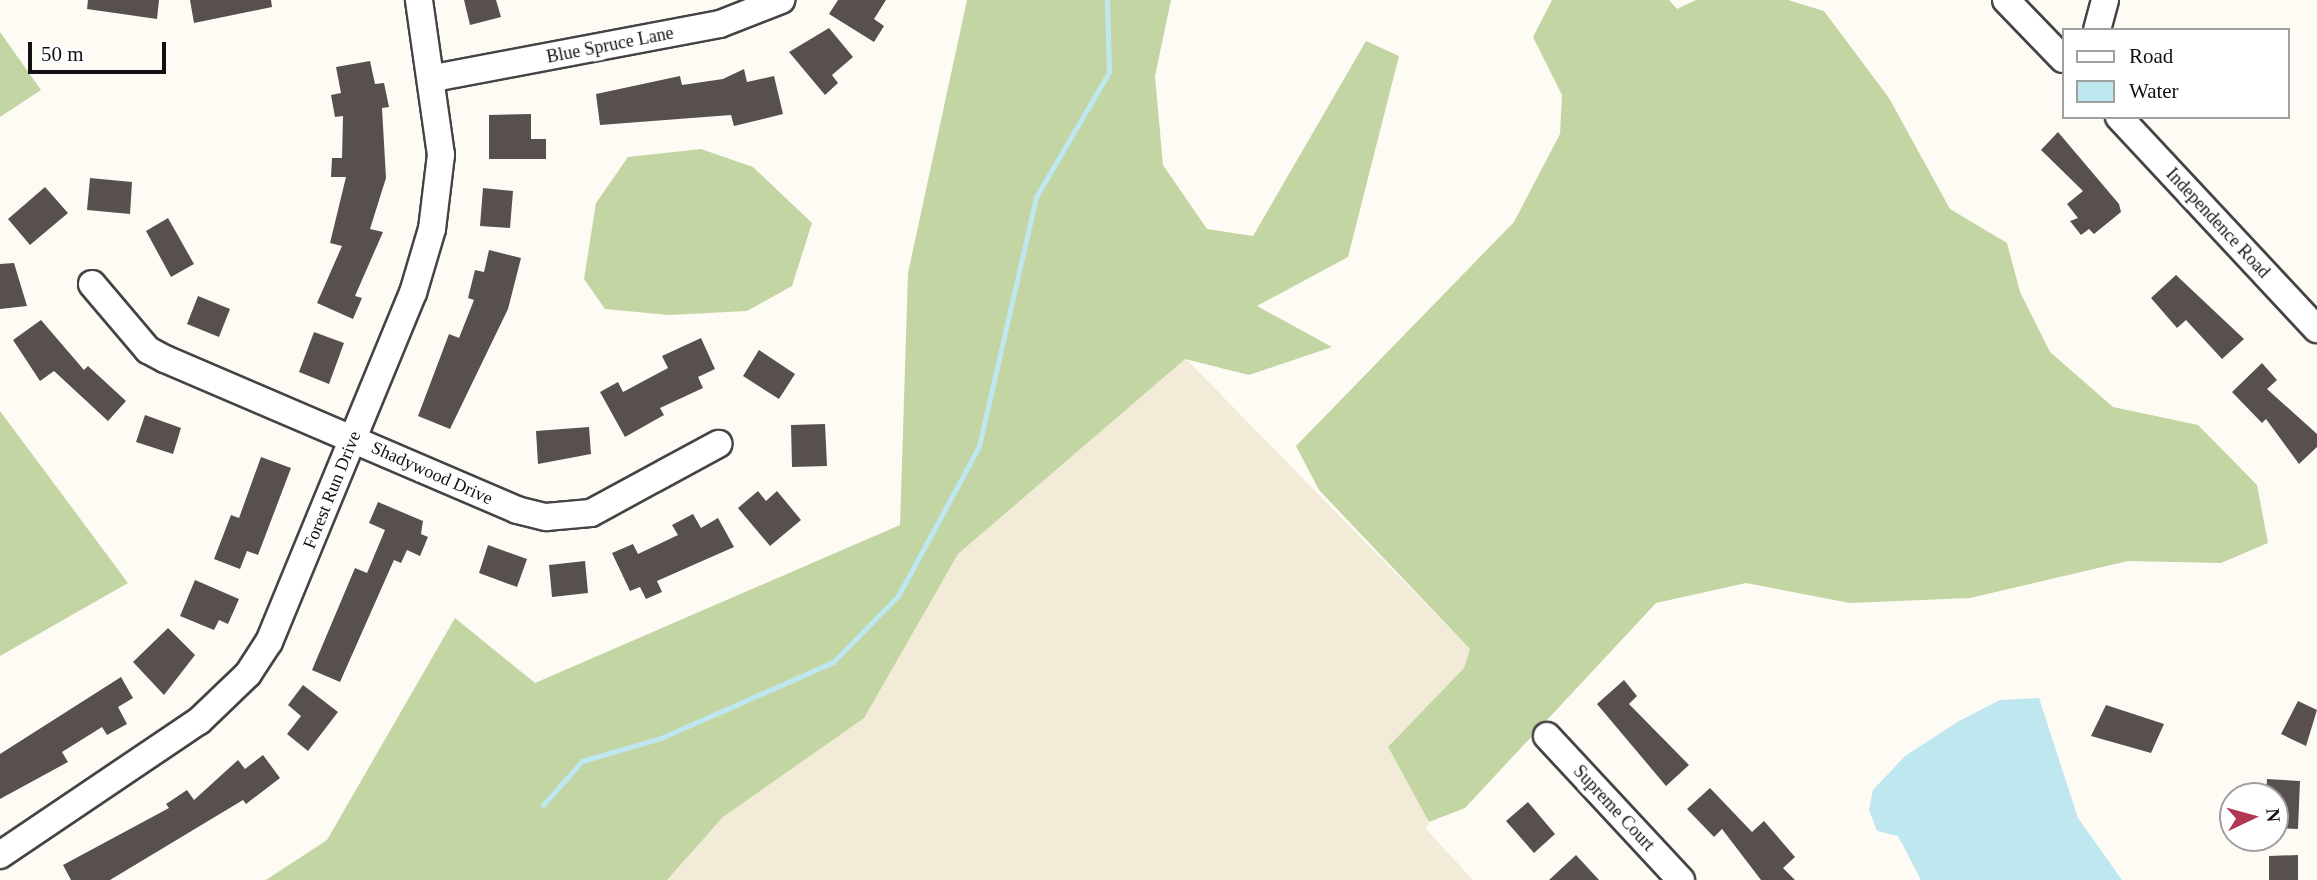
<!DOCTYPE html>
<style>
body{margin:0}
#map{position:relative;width:2317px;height:880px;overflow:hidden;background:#fefbf5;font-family:Georgia,serif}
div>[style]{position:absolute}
.farmland>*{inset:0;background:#f2ebd7}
.forest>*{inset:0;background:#c2d5a3}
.water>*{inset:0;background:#bfe7f0}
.stream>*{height:5px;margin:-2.5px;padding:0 2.5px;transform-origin:2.5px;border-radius:2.5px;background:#bfe7f0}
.building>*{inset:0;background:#58504e}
.roads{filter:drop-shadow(2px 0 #444) drop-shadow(-2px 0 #444) drop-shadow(0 2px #444) drop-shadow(0 -2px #444)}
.minor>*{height:26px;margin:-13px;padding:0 13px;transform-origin:13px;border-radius:13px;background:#fff}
span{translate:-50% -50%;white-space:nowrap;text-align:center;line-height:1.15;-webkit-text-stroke:7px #fff;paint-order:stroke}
.street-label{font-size:18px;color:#111}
.legend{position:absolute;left:2062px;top:28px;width:228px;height:91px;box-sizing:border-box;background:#fff;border:2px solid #a0a0a0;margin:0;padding:9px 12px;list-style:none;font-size:21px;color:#111}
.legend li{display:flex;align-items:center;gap:14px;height:35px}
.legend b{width:35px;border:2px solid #a0a0a0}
.north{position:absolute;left:2219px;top:782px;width:70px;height:70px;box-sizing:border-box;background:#fff;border:2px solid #a0a0a0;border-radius:50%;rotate:85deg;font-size:19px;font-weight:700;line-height:28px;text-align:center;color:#111}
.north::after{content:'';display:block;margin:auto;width:24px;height:32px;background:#b23754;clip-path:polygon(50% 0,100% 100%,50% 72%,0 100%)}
.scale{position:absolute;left:28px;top:42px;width:138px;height:32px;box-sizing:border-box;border:4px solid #111;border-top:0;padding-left:9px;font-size:21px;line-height:24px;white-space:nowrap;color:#111;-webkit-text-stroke:5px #fff;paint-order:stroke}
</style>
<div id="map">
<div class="farmland">
<i style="clip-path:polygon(1185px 358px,1470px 649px,1464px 668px,1388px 748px,1429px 822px,1426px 829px,1473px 880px,667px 880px,723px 817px,864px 717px,958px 554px)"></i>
</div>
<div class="forest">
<i style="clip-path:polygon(967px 0,1171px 0,1155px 76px,1163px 165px,1207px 229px,1253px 236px,1366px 41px,1399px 56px,1348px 257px,1257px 306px,1332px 347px,1249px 375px,1185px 359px,958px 554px,864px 718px,723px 817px,667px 880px,266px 880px,327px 840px,455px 618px,535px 683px,900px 525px,908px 273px)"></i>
<i style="clip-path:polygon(1552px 0,1669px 0,1677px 9px,1696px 0,1788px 0,1824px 11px,1889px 98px,1950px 209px,2007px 243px,2020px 292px,2050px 352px,2113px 407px,2198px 425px,2257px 485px,2268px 543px,2221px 563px,2128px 561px,1970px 598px,1850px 603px,1746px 583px,1656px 603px,1465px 808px,1429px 822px,1388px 747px,1464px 668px,1470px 649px,1319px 490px,1296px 446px,1514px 222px,1560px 134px,1562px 95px,1533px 37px)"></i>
<i style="clip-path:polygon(0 32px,41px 90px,0 117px)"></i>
<i style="clip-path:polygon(701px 149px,753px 167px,812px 223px,792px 286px,747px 311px,669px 315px,605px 309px,584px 279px,596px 203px,628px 157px)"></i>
<i style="clip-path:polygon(0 411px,128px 583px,0 656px)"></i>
</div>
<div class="water">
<i style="clip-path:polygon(2039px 698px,2078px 818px,2122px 880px,1921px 880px,1898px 836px,1877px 831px,1869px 810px,1873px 790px,1905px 756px,1959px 721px,2000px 700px)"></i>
</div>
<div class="stream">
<i style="left:543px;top:805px;width:59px;rotate:-48.4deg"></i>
<i style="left:582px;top:761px;width:82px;rotate:-16.2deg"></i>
<i style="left:661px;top:738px;width:188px;rotate:-23.8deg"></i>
<i style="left:833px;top:662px;width:93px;rotate:-45.4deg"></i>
<i style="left:898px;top:596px;width:170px;rotate:-61.6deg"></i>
<i style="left:979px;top:446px;width:255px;rotate:-77.1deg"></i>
<i style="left:1036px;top:197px;width:145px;rotate:-59.7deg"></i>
<i style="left:1109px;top:72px;width:72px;rotate:-91.6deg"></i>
</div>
<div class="building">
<i style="clip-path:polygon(88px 0,159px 0,157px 19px,87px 9px)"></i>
<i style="clip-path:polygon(190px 0,271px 0,272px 7px,194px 23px)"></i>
<i style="clip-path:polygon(464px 0,496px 0,501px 17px,470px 25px)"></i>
<i style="clip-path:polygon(838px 0,886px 0,874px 19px,884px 26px,874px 42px,829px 14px)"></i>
<i style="clip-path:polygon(829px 28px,853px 57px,832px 75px,838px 83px,825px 95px,789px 52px)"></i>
<i style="clip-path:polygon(370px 61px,375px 84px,384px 83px,389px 107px,382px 108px,386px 178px,370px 229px,383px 232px,355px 296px,362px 298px,353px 319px,317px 303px,342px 246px,330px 243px,346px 177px,331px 177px,332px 158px,342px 158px,343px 116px,335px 117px,331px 95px,341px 93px,336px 67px)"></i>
<i style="clip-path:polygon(744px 69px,747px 82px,774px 76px,783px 114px,734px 126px,731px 115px,600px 125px,596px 94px,680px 76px,682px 85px,723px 79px)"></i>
<i style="clip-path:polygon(531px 114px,531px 139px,546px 139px,546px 159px,489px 159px,489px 115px)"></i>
<i style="clip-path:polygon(2058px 132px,2119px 204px,2121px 212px,2094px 234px,2089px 229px,2081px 235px,2070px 221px,2078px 218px,2067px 204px,2083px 191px,2041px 150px)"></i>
<i style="clip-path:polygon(90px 178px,132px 182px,130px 214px,87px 210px)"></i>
<i style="clip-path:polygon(45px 187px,68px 213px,30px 245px,8px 219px)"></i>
<i style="clip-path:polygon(483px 188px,513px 191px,510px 228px,480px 226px)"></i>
<i style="clip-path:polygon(168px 218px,194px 264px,171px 277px,146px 231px)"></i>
<i style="clip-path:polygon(489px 250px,521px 258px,508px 309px,450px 429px,418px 416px,449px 334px,459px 338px,474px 300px,468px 298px,475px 270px,484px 272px)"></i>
<i style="clip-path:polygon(14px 263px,27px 306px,0 309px,0 264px)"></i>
<i style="clip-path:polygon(2176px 275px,2244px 339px,2222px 359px,2186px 320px,2177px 328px,2151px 298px)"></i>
<i style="clip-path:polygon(198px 296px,230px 309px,219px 337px,187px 324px)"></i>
<i style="clip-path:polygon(41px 320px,84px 370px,88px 366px,126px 401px,108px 421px,54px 371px,40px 381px,13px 340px)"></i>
<i style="clip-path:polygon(314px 332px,344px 343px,329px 384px,299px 372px)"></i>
<i style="clip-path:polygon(701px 338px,715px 369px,698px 377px,703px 388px,660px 408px,664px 415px,625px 437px,600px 392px,618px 382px,623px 392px,668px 368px,662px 356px)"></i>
<i style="clip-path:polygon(759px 350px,795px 374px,779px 399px,743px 376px)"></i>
<i style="clip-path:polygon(2262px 363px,2277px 380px,2267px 389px,2317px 434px,2317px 447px,2299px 464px,2266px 419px,2262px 423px,2232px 392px)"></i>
<i style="clip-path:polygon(145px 415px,181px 428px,173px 454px,136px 442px)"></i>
<i style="clip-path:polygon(825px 424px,827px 466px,792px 467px,791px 425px)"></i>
<i style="clip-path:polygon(589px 427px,591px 454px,538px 464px,536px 431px)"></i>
<i style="clip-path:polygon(261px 457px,291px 468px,258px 555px,247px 551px,240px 569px,214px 559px,231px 515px,239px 518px)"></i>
<i style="clip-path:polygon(758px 491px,766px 501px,777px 491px,801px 520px,770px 546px,738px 508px)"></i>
<i style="clip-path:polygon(378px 502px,423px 521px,421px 534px,428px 537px,420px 556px,407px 550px,401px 563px,394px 560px,340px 682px,312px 670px,355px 568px,367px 573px,385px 530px,369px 523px)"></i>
<i style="clip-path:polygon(693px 514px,701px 528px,718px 518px,734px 547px,657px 581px,662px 592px,646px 599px,640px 587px,630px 591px,612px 553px,633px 544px,638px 554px,678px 535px,672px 525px)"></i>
<i style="clip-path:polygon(488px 545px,527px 559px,517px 587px,479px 573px)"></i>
<i style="clip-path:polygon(585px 561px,588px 593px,552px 597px,549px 565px)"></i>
<i style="clip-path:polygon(195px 580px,239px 599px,228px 624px,219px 620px,214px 630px,180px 616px)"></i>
<i style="clip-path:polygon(168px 628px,195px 655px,164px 695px,133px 662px)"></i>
<i style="clip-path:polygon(121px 677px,133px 698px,118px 707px,127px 724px,107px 735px,102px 727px,62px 752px,68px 762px,0 799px,0 754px)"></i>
<i style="clip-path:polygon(1624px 680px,1637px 696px,1629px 704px,1689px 765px,1666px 786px,1597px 704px)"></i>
<i style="clip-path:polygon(303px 685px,338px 712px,308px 751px,287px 734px,301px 716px,288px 705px)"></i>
<i style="clip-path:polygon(2298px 701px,2317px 710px,2306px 746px,2281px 734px)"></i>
<i style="clip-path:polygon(2106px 705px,2164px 724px,2151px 753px,2091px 736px)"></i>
<i style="clip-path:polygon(263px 755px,280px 778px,246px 804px,243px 800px,110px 880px,71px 880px,63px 865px,169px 808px,166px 804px,187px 790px,194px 800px,238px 760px,245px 769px)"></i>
<i style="clip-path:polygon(2267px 779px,2300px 781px,2298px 829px,2275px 828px,2275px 796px,2266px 796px)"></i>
<i style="clip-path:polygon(1710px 788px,1752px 832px,1764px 821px,1795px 857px,1783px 868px,1795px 880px,1761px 880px,1722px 829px,1714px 837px,1687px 809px)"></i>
<i style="clip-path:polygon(1528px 802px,1555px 834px,1534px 853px,1506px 821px)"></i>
<i style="clip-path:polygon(1576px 855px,1599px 880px,1549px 880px)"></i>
<i style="clip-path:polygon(2298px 855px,2298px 880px,2269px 880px,2269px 856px)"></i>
</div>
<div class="roads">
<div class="minor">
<i style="left:2006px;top:0;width:82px;rotate:46deg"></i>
<i style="left:2097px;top:30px;width:31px;rotate:-75deg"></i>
<i style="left:434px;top:78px;width:291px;rotate:-10.7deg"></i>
<i style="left:720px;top:24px;width:66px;rotate:-21.5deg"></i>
<i style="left:2119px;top:117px;width:290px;rotate:47deg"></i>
<i style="left:92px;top:284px;width:87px;rotate:49.7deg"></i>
<i style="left:148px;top:350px;width:19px;rotate:28deg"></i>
<i style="left:165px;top:359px;width:383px;rotate:23.2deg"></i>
<i style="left:517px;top:510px;width:30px;rotate:14deg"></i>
<i style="left:546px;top:517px;width:45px;rotate:-5.1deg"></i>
<i style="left:591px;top:513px;width:145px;rotate:-28.5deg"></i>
<i style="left:1547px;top:736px;width:197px;rotate:47.1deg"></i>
<i style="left:0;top:855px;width:240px;rotate:-34deg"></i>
<i style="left:199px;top:721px;width:68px;rotate:-43.8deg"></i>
<i style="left:248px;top:674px;width:38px;rotate:-57deg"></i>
<i style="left:269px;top:642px;width:378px;rotate:-67.6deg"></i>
<i style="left:413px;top:293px;width:67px;rotate:-73.5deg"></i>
<i style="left:432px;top:229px;width:75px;rotate:-83.1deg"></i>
<i style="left:441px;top:155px;width:157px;rotate:-98.1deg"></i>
</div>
</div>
<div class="street-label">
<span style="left:610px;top:45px;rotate:-11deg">Blue Spruce Lane</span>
<span style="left:2218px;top:223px;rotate:47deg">Independence Road</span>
<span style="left:432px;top:473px;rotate:24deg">Shadywood Drive</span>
<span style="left:332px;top:490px;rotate:-68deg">Forest Run Drive</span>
<span style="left:1614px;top:808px;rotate:47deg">Supreme Court</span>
</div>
<ul class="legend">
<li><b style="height:9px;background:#fff"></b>Road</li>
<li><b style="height:19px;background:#bfe7f0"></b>Water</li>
</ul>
<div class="north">N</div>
<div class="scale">50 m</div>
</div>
